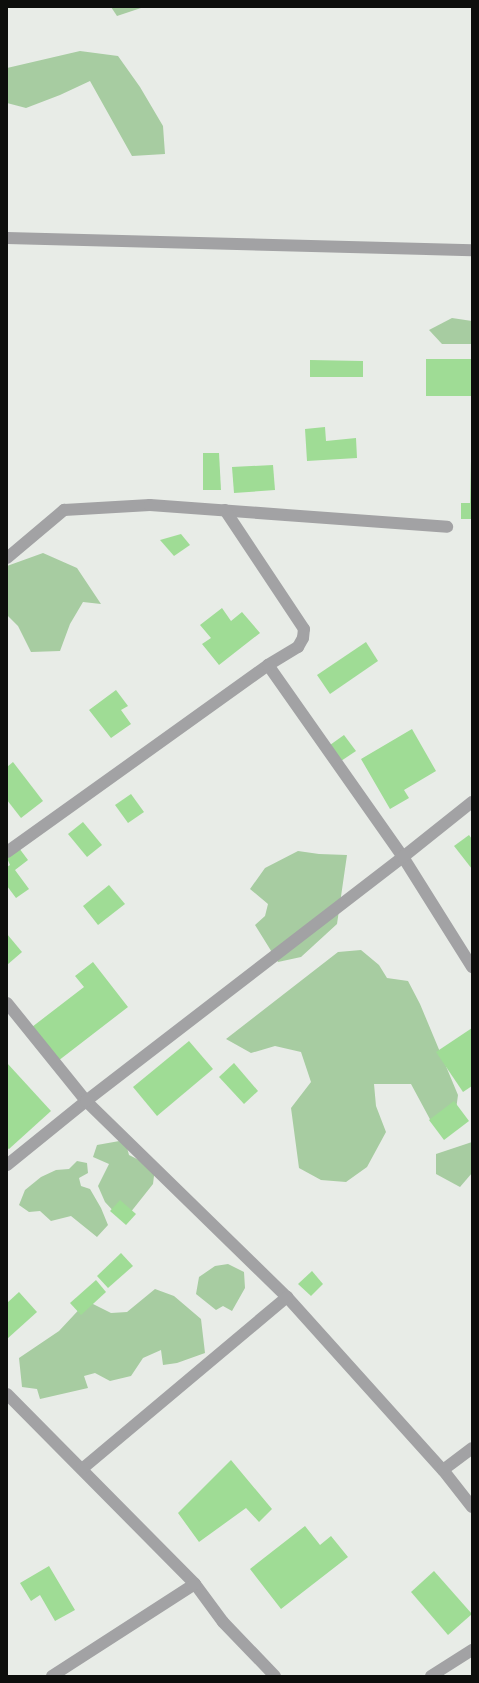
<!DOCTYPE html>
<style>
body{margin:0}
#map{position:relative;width:479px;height:1683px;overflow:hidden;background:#e8ece7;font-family:"Varela Round",sans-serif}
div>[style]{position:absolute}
.green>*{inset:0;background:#a7cca1}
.building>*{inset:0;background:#9fdc95}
.minor>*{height:12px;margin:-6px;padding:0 6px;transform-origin:6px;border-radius:6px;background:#a2a2a4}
span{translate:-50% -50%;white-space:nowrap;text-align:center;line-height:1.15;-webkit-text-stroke:3px #e8ece7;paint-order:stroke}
.frame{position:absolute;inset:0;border:8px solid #0d0e0c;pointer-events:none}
</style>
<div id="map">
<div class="green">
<i style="clip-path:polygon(111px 7px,144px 7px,117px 16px)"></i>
<i style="clip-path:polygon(80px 51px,118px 56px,140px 87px,163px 126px,165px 154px,132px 156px,90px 81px,60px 95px,26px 108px,7px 103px,7px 68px)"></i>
<i style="clip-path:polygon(452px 318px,472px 321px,472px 344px,442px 344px,429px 330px)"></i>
<i style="clip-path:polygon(43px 553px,77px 568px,101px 604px,83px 602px,70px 624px,60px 651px,31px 652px,18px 626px,7px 615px,7px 566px)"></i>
<i style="clip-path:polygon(298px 851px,319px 854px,347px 855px,337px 924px,301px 957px,278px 962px,255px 925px,265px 916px,268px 904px,250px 889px,265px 868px)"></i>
<i style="clip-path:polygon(361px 950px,379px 965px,387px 978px,408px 981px,420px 1004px,458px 1095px,455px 1117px,432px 1123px,411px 1084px,374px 1084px,376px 1106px,386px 1132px,367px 1167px,346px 1182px,321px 1180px,299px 1168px,291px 1108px,311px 1082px,301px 1052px,275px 1046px,251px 1053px,226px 1039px,338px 952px)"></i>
<i style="clip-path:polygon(125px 1140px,129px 1155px,155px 1168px,153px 1184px,130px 1213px,117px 1215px,105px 1202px,98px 1186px,109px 1164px,93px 1157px,97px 1145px)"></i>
<i style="clip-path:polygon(472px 1142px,472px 1173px,460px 1187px,436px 1174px,436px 1154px)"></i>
<i style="clip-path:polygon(77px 1161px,87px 1163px,88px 1173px,79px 1178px,81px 1186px,90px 1189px,101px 1208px,108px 1225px,97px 1237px,71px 1216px,51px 1221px,40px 1211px,29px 1212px,19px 1205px,25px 1190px,41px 1177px,56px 1170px,69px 1169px)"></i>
<i style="clip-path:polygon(228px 1264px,244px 1272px,245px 1288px,232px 1311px,223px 1306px,216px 1310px,196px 1294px,199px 1277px,215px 1266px)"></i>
<i style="clip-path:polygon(155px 1289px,174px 1296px,201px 1319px,205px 1353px,177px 1363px,163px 1365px,161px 1350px,143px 1358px,131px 1376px,110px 1381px,95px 1373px,84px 1376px,88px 1388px,40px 1399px,37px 1389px,22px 1387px,19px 1358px,59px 1331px,87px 1301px,111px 1313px,127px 1312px)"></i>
</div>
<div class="building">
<i style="clip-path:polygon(426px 359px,472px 359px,472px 396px,426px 396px)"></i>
<i style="clip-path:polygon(310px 360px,363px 361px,363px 377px,310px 377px)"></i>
<i style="clip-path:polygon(325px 427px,326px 441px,356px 438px,357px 458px,307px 461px,305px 429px)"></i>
<i style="clip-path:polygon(203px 453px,219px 453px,221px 490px,203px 490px)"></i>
<i style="clip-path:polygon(471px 460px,472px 460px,472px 519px,461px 519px,461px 503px,470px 503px)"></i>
<i style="clip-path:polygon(273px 465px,275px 490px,234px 493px,232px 467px)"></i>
<i style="clip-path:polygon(181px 534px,190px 545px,174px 556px,160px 540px)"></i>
<i style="clip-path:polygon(222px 608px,231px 621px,242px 612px,260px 633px,219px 665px,202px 644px,211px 638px,200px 625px)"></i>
<i style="clip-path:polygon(366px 642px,378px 661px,330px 694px,317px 675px)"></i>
<i style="clip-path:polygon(116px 690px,128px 706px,121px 710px,131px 724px,111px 738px,89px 710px)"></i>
<i style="clip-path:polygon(412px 729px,436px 771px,404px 790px,409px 798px,390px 809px,361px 759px)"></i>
<i style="clip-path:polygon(344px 735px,356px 751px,341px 761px,330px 745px)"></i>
<i style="clip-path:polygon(13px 762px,43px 801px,21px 818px,7px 800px,7px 767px)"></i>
<i style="clip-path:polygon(131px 794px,144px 812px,128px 823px,115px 805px)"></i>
<i style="clip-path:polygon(83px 822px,102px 845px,87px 857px,68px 834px)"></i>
<i style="clip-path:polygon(469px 835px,472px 839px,472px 869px,454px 846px)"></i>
<i style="clip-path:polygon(19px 848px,28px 860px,15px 870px,29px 889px,16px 898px,7px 886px,7px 867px,10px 865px,7px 858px)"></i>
<i style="clip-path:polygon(109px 885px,125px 904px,98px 925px,83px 906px)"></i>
<i style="clip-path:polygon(7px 934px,22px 952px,7px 965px)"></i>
<i style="clip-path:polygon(93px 962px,128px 1007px,58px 1061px,32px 1027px,84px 987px,75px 976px)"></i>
<i style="clip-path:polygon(472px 1028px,472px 1086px,463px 1092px,436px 1052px)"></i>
<i style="clip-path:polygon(189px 1041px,213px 1069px,157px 1116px,133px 1087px)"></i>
<i style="clip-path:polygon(7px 1063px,51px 1111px,9px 1149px,7px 1148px)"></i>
<i style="clip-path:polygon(234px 1063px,258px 1091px,244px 1104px,219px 1077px)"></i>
<i style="clip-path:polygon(454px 1101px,469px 1121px,444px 1140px,429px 1120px)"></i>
<i style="clip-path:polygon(120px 1200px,136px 1214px,126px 1225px,110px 1211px)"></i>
<i style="clip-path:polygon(121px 1253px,133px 1266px,108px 1288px,97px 1276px)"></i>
<i style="clip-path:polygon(312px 1271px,323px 1284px,311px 1296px,298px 1284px)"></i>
<i style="clip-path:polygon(96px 1280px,106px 1292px,81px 1315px,70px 1303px)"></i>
<i style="clip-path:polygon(19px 1292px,37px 1312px,7px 1339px,7px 1303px)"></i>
<i style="clip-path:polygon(231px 1460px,272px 1509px,259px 1522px,246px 1508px,199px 1542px,178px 1513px)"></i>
<i style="clip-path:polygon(305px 1526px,320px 1545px,331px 1536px,348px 1557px,281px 1609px,250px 1569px)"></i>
<i style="clip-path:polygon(49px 1566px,75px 1610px,55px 1621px,40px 1595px,31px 1601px,20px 1583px)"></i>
<i style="clip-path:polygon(434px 1571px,472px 1614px,448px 1635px,411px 1592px)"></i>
</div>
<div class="minor">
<i style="left:7px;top:238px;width:465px;rotate:1.5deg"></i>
<i style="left:7px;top:558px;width:75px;rotate:-40.1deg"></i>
<i style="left:64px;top:510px;width:86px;rotate:-3.3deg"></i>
<i style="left:150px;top:505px;width:298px;rotate:4.2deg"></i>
<i style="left:268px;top:665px;width:235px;rotate:54.9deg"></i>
<i style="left:403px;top:857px;width:130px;rotate:57.9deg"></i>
<i style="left:7px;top:852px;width:321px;rotate:-35.6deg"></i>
<i style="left:268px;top:665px;width:35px;rotate:-31deg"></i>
<i style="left:298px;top:647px;width:10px;rotate:-61deg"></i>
<i style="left:303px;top:638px;width:9px;rotate:-84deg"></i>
<i style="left:304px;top:629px;width:143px;rotate:-123.6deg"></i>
<i style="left:7px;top:1003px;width:126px;rotate:51.1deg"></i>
<i style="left:86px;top:1101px;width:281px;rotate:44.3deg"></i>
<i style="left:287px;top:1297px;width:233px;rotate:48deg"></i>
<i style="left:443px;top:1470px;width:47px;rotate:51.9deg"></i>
<i style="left:7px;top:1165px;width:102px;rotate:-39deg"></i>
<i style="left:86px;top:1101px;width:400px;rotate:-37.6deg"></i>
<i style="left:403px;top:857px;width:88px;rotate:-38.6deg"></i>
<i style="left:7px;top:1394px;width:267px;rotate:45.3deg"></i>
<i style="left:195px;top:1584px;width:47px;rotate:53.6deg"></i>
<i style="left:223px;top:1622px;width:75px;rotate:46.1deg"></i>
<i style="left:82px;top:1469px;width:268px;rotate:-40deg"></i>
<i style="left:443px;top:1470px;width:36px;rotate:-37deg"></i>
<i style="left:52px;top:1676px;width:170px;rotate:-32.8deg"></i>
<i style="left:431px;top:1676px;width:49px;rotate:-32.4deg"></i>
</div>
<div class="frame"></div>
</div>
